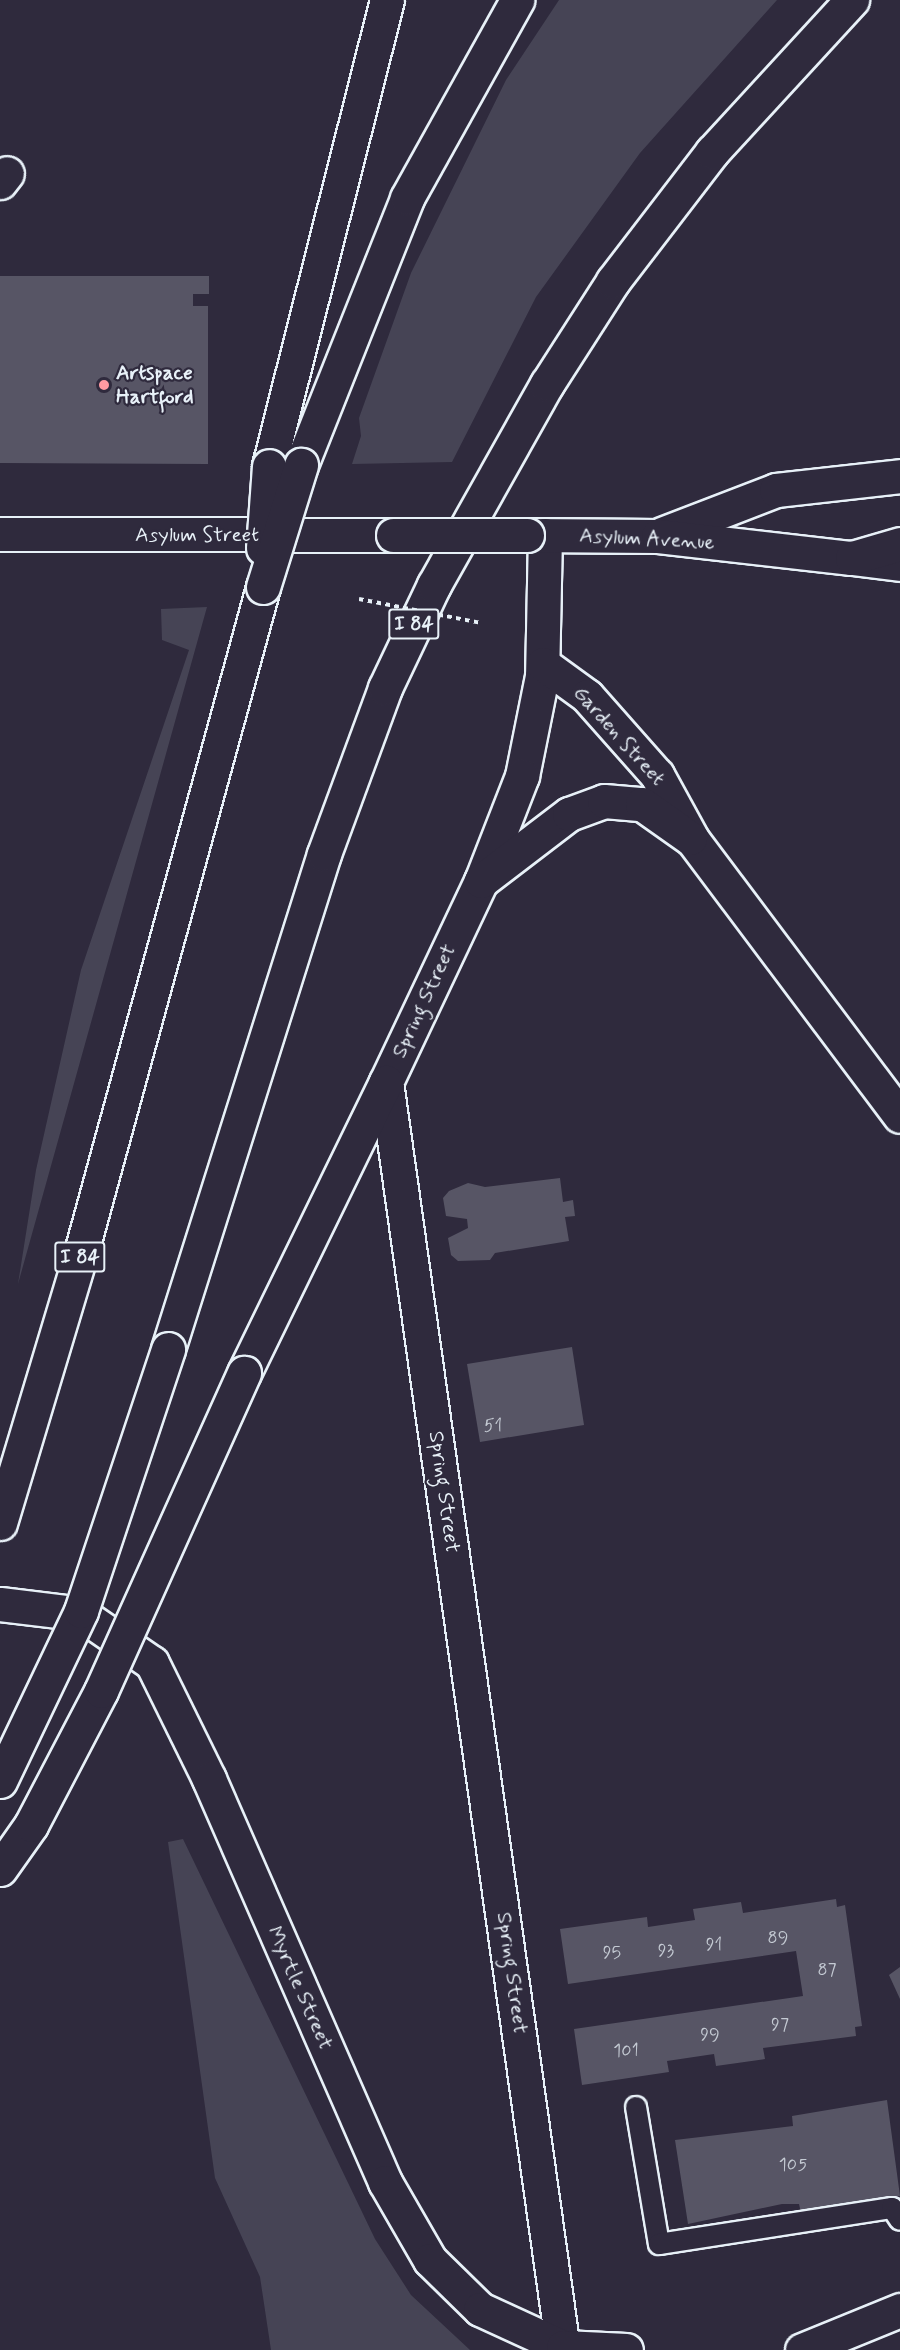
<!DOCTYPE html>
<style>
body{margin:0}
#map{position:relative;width:900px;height:2350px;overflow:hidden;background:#2f2a3d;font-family:Mynerve,sans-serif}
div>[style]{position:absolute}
.green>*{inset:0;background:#464455}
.building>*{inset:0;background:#575565}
.roads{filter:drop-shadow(2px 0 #e8f1f8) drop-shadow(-2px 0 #e8f1f8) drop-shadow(0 2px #e8f1f8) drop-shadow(0 -2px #e8f1f8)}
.lane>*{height:20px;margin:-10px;padding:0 10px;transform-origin:10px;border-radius:10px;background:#2f2a3d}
.street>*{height:33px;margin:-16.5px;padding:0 16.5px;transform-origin:16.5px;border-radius:16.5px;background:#2f2a3d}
.secondary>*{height:33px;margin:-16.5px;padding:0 16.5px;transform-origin:16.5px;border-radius:16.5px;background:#2f2a3d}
.primary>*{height:33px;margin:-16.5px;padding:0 16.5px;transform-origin:16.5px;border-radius:16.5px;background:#2f2a3d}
.highway>*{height:33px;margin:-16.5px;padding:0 16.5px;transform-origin:16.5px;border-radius:16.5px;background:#2f2a3d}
.path-bridge>*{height:4px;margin-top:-2px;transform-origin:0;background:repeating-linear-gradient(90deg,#e8f1f8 0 4.5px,transparent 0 9px)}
.bridges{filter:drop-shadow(2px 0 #e8f1f8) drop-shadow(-2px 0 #e8f1f8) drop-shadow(0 2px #e8f1f8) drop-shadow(0 -2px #e8f1f8)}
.primary-bridge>*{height:33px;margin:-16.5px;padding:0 16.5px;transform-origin:16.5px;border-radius:16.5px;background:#2f2a3d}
.highway-bridge>*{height:33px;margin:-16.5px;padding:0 16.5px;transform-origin:16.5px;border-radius:16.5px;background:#2f2a3d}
.dots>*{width:16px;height:16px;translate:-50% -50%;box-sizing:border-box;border:3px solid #2f2a3d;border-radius:50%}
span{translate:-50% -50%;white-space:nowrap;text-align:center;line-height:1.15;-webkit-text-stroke:4.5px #2f2a3d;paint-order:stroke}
.number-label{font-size:18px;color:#c4cad3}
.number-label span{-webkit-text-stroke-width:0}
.shield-label span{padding:2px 4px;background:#2f2a3d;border:2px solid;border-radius:4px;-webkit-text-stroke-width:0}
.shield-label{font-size:20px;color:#e8f1f8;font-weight:700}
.poi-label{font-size:21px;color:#e8f1f8;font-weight:700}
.left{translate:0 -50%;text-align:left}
.street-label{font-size:21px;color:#e8f1f8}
</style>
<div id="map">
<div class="green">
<i style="clip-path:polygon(559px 0,777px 0,640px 153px,536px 297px,452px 462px,352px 464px,361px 436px,359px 418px,411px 273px,506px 80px)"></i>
<i style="clip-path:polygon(207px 607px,18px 1284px,36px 1170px,81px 970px,189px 650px,162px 640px,161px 609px)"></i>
<i style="clip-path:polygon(183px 1839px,375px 2239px,411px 2295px,470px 2350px,271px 2350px,260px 2277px,215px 2178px,168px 1842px)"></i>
</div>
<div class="building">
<i style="clip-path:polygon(0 276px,209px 276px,209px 294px,193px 294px,193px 306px,208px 306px,208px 464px,0 463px)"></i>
<i style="clip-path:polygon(560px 1178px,563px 1202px,573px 1200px,575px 1216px,565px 1217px,569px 1241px,495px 1253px,490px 1260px,458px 1261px,451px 1255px,448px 1238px,468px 1228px,467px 1219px,446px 1216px,443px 1198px,449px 1191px,468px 1183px,485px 1187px)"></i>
<i style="clip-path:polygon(572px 1347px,584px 1425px,480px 1442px,467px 1364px)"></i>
<i style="clip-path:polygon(836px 1899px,837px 1907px,845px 1905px,862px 2026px,855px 2027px,856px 2036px,763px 2048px,765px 2059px,716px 2066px,714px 2054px,667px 2061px,669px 2072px,582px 2085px,574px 2029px,803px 1996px,796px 1951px,568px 1984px,560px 1929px,647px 1917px,648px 1927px,695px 1920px,693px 1909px,741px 1902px,743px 1913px)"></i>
<i style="clip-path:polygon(900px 1967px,900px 1999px,889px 1975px)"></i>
<i style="clip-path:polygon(887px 2100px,900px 2196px,801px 2213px,799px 2204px,782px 2204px,688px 2224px,675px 2140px,793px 2126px,792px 2116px)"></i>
</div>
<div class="roads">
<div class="lane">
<i style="left:636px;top:2107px;width:139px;rotate:80.5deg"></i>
<i style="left:659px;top:2244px;width:236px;rotate:-8.8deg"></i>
<i style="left:892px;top:2208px;width:14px;rotate:56deg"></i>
</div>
<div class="street">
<i style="left:0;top:182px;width:11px;rotate:-52deg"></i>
</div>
<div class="secondary">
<i style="left:545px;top:535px;width:141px;rotate:91.2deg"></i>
<i style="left:542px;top:676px;width:102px;rotate:101.3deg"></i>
<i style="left:522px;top:776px;width:113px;rotate:111.3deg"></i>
<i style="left:481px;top:881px;width:222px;rotate:115.3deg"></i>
<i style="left:386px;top:1082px;width:1280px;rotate:82.05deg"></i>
<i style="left:852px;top:558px;width:48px;rotate:7.1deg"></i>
<i style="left:543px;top:664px;width:54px;rotate:36deg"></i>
<i style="left:587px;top:696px;width:106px;rotate:48.5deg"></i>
<i style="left:657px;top:775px;width:73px;rotate:61.3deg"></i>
<i style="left:692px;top:839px;width:346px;rotate:53.1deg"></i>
<i style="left:481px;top:881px;width:111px;rotate:-37.3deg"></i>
<i style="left:569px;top:814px;width:37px;rotate:-20deg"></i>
<i style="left:604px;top:801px;width:38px;rotate:5deg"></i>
<i style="left:642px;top:804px;width:59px;rotate:35.3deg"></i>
<i style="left:0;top:1604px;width:82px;rotate:7deg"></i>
<i style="left:81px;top:1614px;width:86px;rotate:34.6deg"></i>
<i style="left:152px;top:1663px;width:129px;rotate:63.8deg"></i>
<i style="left:209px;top:1779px;width:440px;rotate:66.4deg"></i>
<i style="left:385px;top:2182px;width:90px;rotate:60deg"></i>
<i style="left:430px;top:2260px;width:70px;rotate:44.4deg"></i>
<i style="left:480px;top:2309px;width:91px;rotate:24.6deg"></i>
<i style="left:563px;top:2347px;width:63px;rotate:2.7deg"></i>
<i style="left:802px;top:2350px;width:106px;rotate:-22.2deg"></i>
</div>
<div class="primary">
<i style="left:0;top:534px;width:393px;rotate:0.1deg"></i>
<i style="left:662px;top:534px;width:122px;rotate:-21.1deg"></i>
<i style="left:776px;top:490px;width:125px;rotate:-6.4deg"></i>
<i style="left:527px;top:535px;width:131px;rotate:0.4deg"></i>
<i style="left:658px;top:536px;width:195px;rotate:6.5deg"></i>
<i style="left:852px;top:558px;width:50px;rotate:-16.3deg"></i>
</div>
<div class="highway">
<i style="left:301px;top:465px;width:287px;rotate:-68.3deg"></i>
<i style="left:407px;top:198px;width:227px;rotate:-60.9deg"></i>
<i style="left:269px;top:466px;width:481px;rotate:-75.8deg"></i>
<i style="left:168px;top:1349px;width:519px;rotate:-72.51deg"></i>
<i style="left:324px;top:854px;width:177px;rotate:-69.8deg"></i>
<i style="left:385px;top:688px;width:114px;rotate:-64.6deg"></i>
<i style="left:434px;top:585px;width:231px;rotate:-60.7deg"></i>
<i style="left:547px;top:384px;width:122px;rotate:-57.3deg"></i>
<i style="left:613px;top:281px;width:163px;rotate:-52.5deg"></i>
<i style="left:712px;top:152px;width:207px;rotate:-47.4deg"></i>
<i style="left:244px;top:1373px;width:324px;rotate:-64deg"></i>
<i style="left:0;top:1523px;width:279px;rotate:-73.3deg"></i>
<i style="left:80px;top:1256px;width:694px;rotate:-74.7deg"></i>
</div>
</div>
<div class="path-bridge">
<i style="left:359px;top:599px;width:124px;rotate:11.1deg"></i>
</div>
<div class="bridges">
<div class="primary-bridge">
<i style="left:393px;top:535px;width:134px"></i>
</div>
<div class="highway-bridge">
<i style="left:263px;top:548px;width:82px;rotate:-85.8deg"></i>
<i style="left:263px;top:587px;width:128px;rotate:-72.7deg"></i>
<i style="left:0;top:1781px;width:188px;rotate:-64.5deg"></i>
<i style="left:81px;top:1611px;width:276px;rotate:-71.6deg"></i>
<i style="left:0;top:1869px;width:54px;rotate:-54.8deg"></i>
<i style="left:31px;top:1825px;width:151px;rotate:-62.4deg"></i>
<i style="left:101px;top:1691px;width:349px;rotate:-65.8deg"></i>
</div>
</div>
<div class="dots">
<i style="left:104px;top:385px;background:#ff9aa2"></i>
</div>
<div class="number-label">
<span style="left:493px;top:1426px">51</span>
<span style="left:778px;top:1938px">89</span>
<span style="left:714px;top:1945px">91</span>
<span style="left:666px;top:1951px">93</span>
<span style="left:612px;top:1953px">95</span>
<span style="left:827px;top:1970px">87</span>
<span style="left:780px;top:2025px">97</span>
<span style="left:710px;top:2035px">99</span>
<span style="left:626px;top:2051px">101</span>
<span style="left:793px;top:2165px">105</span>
</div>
<div class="shield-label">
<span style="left:414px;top:624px">I 84</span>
<span style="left:80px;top:1257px">I 84</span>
</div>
<div class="poi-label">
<span class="left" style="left:116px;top:385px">Artspace<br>Hartford</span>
</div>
<div class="street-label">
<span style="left:197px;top:535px">Asylum Street</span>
<span style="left:647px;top:539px;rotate:3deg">Asylum Avenue</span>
<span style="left:619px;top:736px;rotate:48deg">Garden Street</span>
<span style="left:424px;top:1001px;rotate:-65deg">Spring Street</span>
<span style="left:444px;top:1492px;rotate:82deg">Spring Street</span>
<span style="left:512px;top:1973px;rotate:82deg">Spring Street</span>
<span style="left:300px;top:1988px;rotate:66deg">Myrtle Street</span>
</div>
</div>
